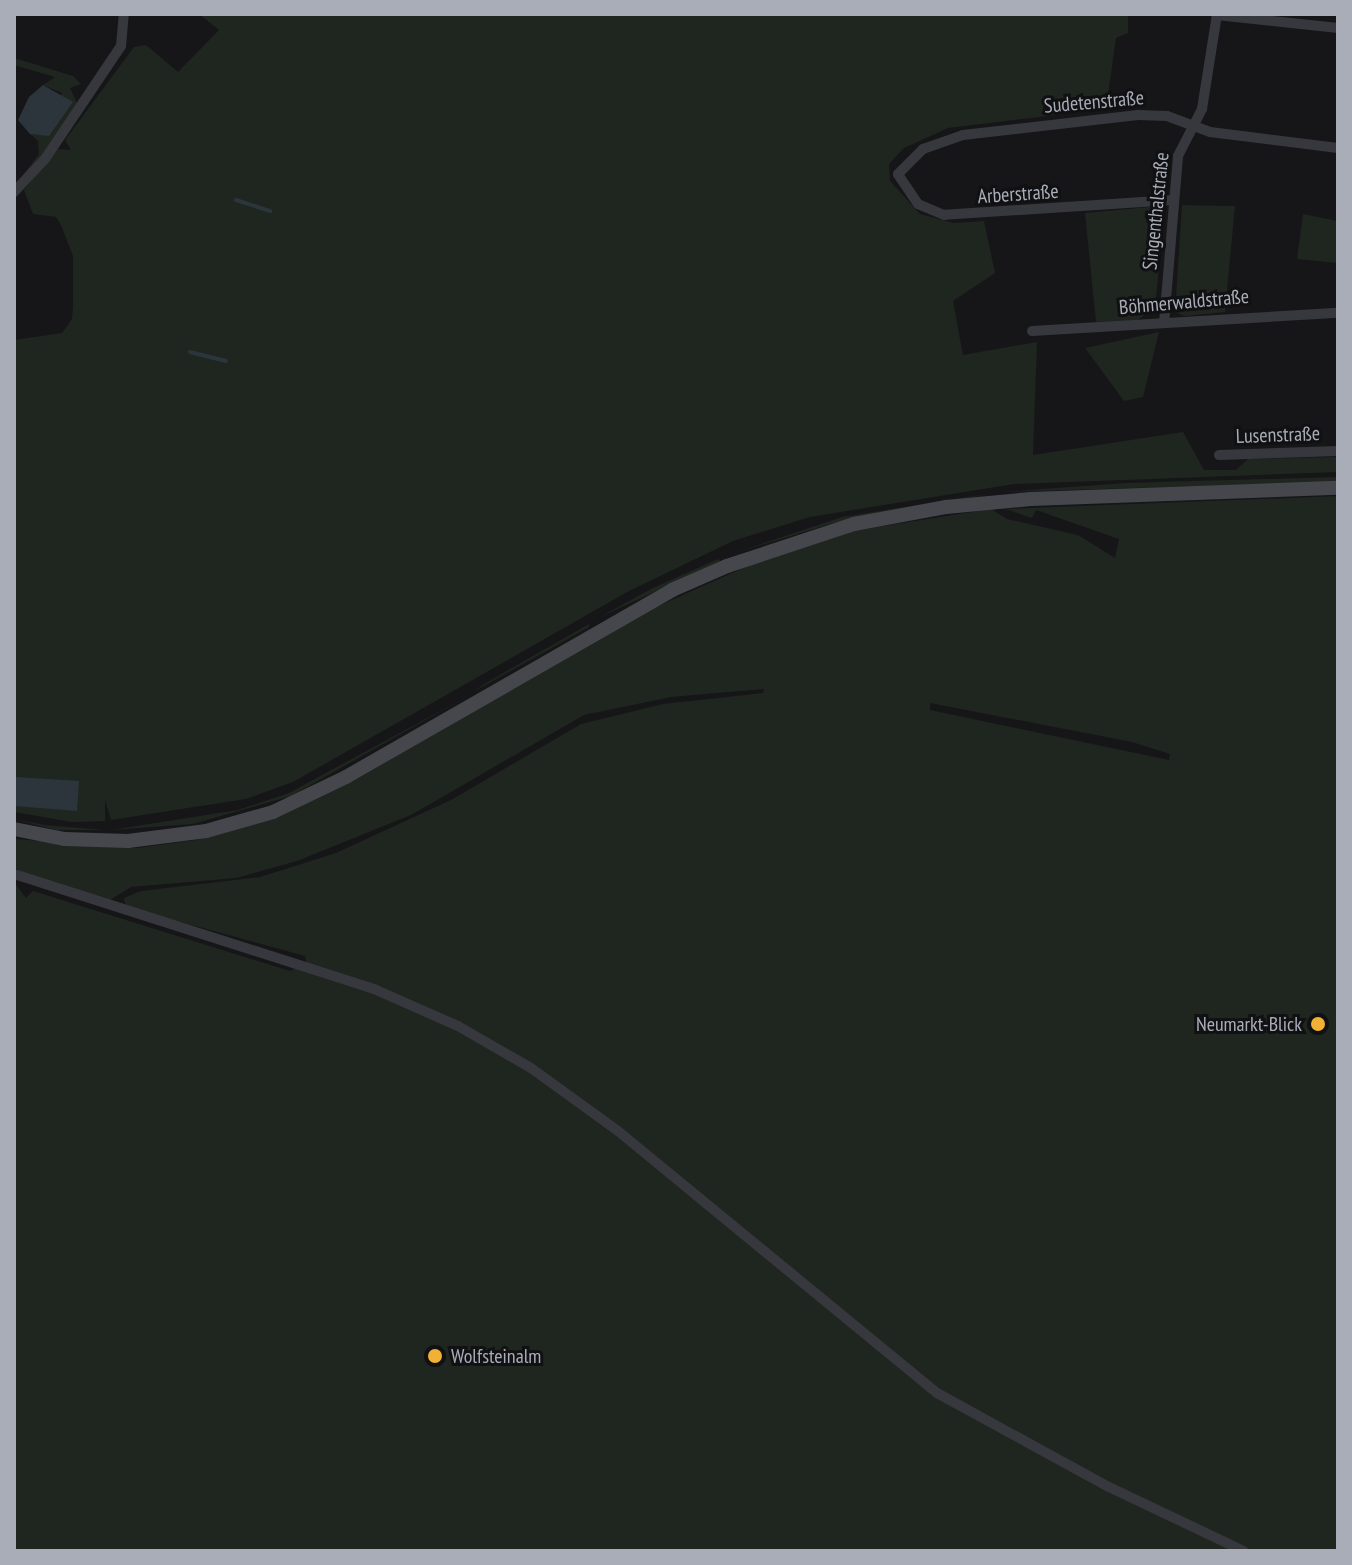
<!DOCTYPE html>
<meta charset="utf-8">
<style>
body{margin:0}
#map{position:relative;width:1352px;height:1565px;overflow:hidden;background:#161618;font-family:"PT Sans Narrow",sans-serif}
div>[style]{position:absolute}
.green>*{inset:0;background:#1e261f}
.water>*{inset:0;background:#2c353c}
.stream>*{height:4px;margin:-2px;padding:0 2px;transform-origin:2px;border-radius:2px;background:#2c353c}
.minor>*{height:10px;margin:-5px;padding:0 5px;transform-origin:5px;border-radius:5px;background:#37383d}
.secondary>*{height:14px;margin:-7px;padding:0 7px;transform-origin:7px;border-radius:7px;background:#45474d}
.dots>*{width:22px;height:22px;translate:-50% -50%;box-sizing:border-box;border:4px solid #111113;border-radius:50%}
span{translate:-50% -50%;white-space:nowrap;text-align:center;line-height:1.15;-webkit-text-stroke:6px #111113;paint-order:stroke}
.street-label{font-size:20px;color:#a8adb8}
.poi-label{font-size:20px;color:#a8adb8}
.right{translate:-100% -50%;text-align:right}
.left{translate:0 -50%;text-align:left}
.frame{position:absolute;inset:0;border:16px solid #a8adb8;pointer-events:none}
</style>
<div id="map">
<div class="green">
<i style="clip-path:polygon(199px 14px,1128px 14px,1128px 33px,1116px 38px,1106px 109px,948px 128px,904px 148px,889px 164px,890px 181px,920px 214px,954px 223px,984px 221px,995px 273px,953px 301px,963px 355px,1037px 342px,1033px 455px,1183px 432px,1204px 470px,1236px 470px,1248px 459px,1338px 457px,1338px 472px,1014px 484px,810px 517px,733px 541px,629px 591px,293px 782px,246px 799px,111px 820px,105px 800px,105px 821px,72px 822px,14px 812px,14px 340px,62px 333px,72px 319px,73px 306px,73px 256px,61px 225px,56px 217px,33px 214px,24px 190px,58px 149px,71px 150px,65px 140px,134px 47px,146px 45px,178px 72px,219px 30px)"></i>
<i style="clip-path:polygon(14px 58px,73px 76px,81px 84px,70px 88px,77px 103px,42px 158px,14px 187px,39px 154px,38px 141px,30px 134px,42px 135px,62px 93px,43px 85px,55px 77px,14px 65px)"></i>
<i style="clip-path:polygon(1182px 205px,1235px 206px,1225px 312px,1185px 316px,1175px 312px)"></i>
<i style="clip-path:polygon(1150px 207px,1164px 214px,1155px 309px,1137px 320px,1096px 322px,1085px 213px)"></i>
<i style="clip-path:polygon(1303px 214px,1338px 221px,1338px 263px,1297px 259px)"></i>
<i style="clip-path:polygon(1159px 332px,1143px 397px,1124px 401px,1085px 348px)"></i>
<i style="clip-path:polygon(1338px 477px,1338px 482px,1002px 492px,1125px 483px)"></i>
<i style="clip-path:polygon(994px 493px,830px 524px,728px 555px,842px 517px)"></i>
<i style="clip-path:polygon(evenodd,1338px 496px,1338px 1551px,14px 1551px,14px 882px,26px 898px,33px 891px,290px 971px,306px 961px,305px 956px,126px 907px,124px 898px,141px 891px,260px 877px,336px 853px,453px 799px,581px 724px,663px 704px,763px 693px,764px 689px,671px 697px,584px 715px,411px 815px,297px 861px,236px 878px,131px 887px,110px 900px,22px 873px,14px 867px,14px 839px,137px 848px,196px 840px,274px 819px,364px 775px,649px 610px,757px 562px,852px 531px,991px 509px,1007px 519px,1078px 535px,1115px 558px,1119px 539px,1036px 510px,1032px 518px,1006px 509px,1338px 496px,930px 703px,1132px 742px,1170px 754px,1169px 760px,930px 710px,930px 703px)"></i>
<i style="clip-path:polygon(718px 559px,721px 561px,598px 618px,653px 588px)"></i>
<i style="clip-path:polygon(589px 624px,589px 627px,473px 692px,484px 684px)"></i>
<i style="clip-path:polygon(468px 696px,291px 796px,193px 824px,111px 830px,238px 810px,289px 793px)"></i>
<i style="clip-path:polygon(14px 819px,45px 825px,104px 830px,56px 830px)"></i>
</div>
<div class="water">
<i style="clip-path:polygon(43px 85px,73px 102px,49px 136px,30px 134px,18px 120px,29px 97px)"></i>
<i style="clip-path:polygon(16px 777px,79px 781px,77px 811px,14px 806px)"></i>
</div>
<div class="stream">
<i style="left:236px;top:200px;width:36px;rotate:18deg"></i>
<i style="left:190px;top:352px;width:37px;rotate:14deg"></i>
</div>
<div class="minor">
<i style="left:1217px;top:15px;width:122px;rotate:6.1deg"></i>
<i style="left:14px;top:192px;width:45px;rotate:-46.8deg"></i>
<i style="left:45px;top:159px;width:136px;rotate:-56.1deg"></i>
<i style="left:121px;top:46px;width:32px;rotate:-85deg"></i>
<i style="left:1173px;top:200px;width:229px;rotate:176.3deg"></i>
<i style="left:944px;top:215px;width:28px;rotate:-157deg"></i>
<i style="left:918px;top:204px;width:36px;rotate:-124deg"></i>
<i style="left:898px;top:174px;width:35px;rotate:-45deg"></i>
<i style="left:923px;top:149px;width:42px;rotate:-19.3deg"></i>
<i style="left:963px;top:135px;width:176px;rotate:-6.5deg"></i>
<i style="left:1138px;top:115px;width:29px;rotate:2deg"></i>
<i style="left:1167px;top:116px;width:46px;rotate:20.4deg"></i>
<i style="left:1210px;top:132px;width:129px;rotate:7.1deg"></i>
<i style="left:1164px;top:323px;width:168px;rotate:-85.2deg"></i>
<i style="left:1178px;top:156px;width:53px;rotate:-62.9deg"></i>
<i style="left:1202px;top:109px;width:96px;rotate:-81deg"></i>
<i style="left:1032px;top:331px;width:307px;rotate:-3.4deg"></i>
<i style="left:1219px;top:455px;width:119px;rotate:-1.9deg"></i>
<i style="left:14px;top:874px;width:378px;rotate:17.7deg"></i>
<i style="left:374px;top:989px;width:92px;rotate:23.8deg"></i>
<i style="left:458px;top:1026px;width:84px;rotate:29.9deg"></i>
<i style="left:531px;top:1068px;width:107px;rotate:35.9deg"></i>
<i style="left:618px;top:1131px;width:413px;rotate:39.4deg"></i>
<i style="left:937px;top:1393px;width:196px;rotate:28.7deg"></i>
<i style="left:1109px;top:1487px;width:149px;rotate:25.4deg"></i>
</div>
<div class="secondary">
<i style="left:14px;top:829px;width:52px;rotate:11.1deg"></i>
<i style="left:65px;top:839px;width:63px;rotate:1.8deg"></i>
<i style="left:128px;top:841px;width:79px;rotate:-7.3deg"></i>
<i style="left:206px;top:831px;width:70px;rotate:-15.8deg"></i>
<i style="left:273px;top:812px;width:81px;rotate:-25.6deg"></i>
<i style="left:346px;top:777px;width:376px;rotate:-29.8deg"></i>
<i style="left:672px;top:590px;width:60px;rotate:-23.6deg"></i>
<i style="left:727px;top:566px;width:134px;rotate:-18.3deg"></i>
<i style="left:854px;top:524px;width:94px;rotate:-10.5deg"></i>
<i style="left:946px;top:507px;width:85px;rotate:-5.4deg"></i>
<i style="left:1031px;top:499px;width:307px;rotate:-2.1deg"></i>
</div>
<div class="dots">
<i style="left:1318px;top:1024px;background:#f2b134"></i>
<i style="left:435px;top:1356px;background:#f2b134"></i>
</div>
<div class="street-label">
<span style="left:1094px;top:102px;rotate:-5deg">Sudetenstraße</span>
<span style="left:1018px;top:194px;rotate:-4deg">Arberstraße</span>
<span style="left:1156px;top:211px;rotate:-84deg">Singenthalstraße</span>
<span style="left:1184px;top:302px;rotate:-5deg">Böhmerwaldstraße</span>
<span style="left:1278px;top:435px;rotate:-2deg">Lusenstraße</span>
</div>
<div class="poi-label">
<span class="right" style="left:1302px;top:1024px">Neumarkt-Blick</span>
<span class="left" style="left:451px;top:1356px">Wolfsteinalm</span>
</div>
<div class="frame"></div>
</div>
